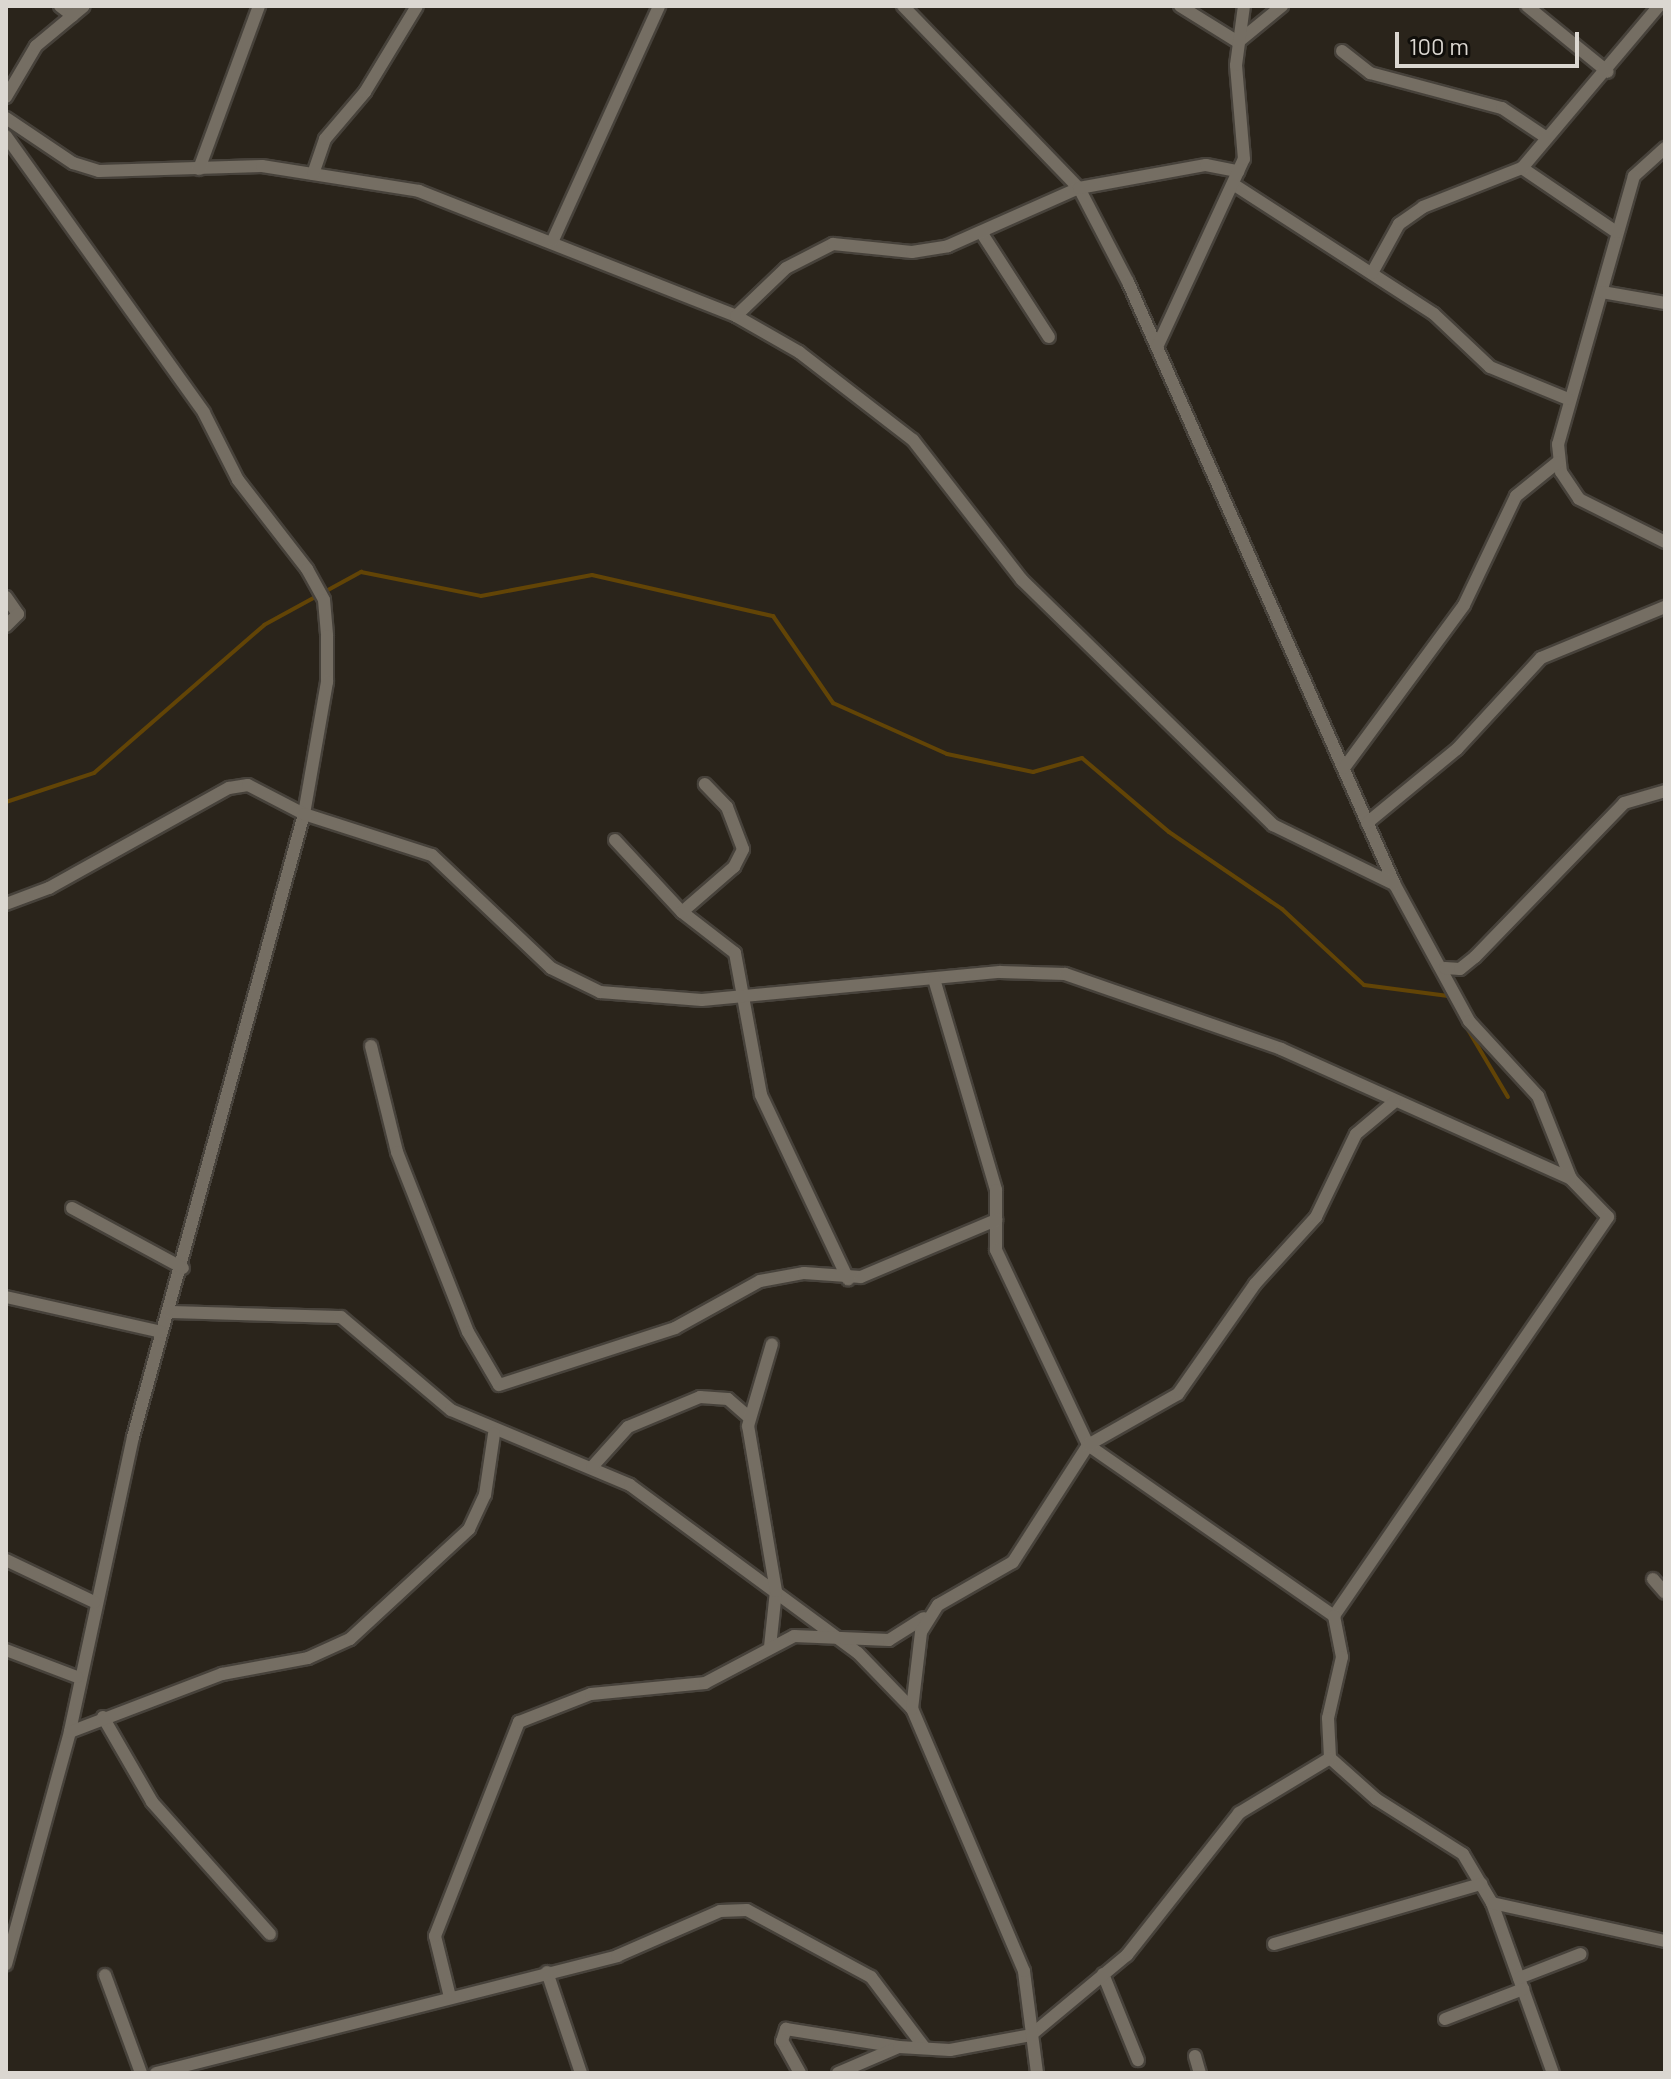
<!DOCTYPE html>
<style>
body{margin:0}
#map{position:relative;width:1671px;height:2079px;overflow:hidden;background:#2a241b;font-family:Barlow,sans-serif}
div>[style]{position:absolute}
.stream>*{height:4px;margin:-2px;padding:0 2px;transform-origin:2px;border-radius:2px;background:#624406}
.roads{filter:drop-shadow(2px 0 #47423b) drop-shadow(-2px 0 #47423b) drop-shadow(0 2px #47423b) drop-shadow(0 -2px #47423b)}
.minor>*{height:12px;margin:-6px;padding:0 6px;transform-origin:6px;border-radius:6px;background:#756e63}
span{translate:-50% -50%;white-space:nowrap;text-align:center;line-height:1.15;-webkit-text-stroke:6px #100e0a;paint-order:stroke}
.frame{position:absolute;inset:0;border:8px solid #dbd7d1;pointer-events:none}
.scale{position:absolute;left:1395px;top:32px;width:184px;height:36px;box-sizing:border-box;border:4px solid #dbd7d1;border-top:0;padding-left:10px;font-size:24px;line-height:28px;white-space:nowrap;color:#dbd7d1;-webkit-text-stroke:6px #100e0a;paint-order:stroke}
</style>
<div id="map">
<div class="stream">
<i style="left:6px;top:802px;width:93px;rotate:-18.2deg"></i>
<i style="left:94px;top:773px;width:225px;rotate:-41deg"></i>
<i style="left:264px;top:625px;width:111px;rotate:-28.7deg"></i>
<i style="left:361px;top:572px;width:122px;rotate:11.3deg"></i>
<i style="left:481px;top:596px;width:113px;rotate:-10.7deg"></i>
<i style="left:592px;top:575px;width:186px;rotate:12.8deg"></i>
<i style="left:773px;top:616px;width:106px;rotate:55.4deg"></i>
<i style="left:833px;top:703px;width:125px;rotate:24.1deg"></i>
<i style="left:947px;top:754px;width:88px;rotate:11.8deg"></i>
<i style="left:1033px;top:772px;width:51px;rotate:-15.9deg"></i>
<i style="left:1082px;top:758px;width:114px;rotate:40.4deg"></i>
<i style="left:1169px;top:832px;width:137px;rotate:34.3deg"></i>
<i style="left:1282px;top:909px;width:112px;rotate:42.8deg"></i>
<i style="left:1364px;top:985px;width:85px;rotate:7.5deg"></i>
<i style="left:1448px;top:996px;width:15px;rotate:58deg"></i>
<i style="left:1464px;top:1023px;width:86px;rotate:59.3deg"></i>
</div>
<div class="roads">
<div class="minor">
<i style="left:60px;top:6px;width:16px;rotate:38deg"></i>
<i style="left:903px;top:6px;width:253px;rotate:46deg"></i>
<i style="left:1079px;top:188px;width:106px;rotate:62.5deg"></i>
<i style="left:1128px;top:282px;width:659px;rotate:66.12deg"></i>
<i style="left:1395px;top:885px;width:155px;rotate:61.4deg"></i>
<i style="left:1469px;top:1021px;width:102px;rotate:47.4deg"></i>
<i style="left:1538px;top:1096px;width:89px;rotate:68.3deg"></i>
<i style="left:1571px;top:1179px;width:53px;rotate:45.8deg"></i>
<i style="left:1608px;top:1217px;width:484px;rotate:124.5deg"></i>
<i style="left:1180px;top:6px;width:68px;rotate:31.8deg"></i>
<i style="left:1238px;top:42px;width:57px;rotate:-39.3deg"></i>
<i style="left:1527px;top:6px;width:104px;rotate:39.2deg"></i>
<i style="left:1342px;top:51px;width:36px;rotate:38deg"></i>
<i style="left:1370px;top:73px;width:137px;rotate:14.9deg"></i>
<i style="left:1502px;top:108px;width:54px;rotate:33.7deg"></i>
<i style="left:6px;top:97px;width:59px;rotate:-59.5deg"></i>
<i style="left:36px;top:46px;width:62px;rotate:-39.8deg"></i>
<i style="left:6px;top:118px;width:81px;rotate:33.9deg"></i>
<i style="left:73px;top:163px;width:27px;rotate:17deg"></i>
<i style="left:99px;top:171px;width:163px;rotate:-1.8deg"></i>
<i style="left:262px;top:166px;width:159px;rotate:9deg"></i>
<i style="left:419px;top:191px;width:341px;rotate:21.5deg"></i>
<i style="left:736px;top:316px;width:73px;rotate:29.7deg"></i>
<i style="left:799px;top:352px;width:144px;rotate:37.7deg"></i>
<i style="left:913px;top:440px;width:177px;rotate:52.1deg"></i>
<i style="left:1022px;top:580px;width:351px;rotate:44.3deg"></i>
<i style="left:1273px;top:825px;width:135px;rotate:26deg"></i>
<i style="left:6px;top:136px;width:340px;rotate:54.4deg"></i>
<i style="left:204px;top:413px;width:75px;rotate:63.1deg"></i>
<i style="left:238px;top:480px;width:113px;rotate:52.2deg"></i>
<i style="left:307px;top:569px;width:35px;rotate:61deg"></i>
<i style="left:324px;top:600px;width:36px;rotate:85deg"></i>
<i style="left:327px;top:636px;width:46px;rotate:90deg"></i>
<i style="left:327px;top:682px;width:134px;rotate:99.9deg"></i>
<i style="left:304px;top:814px;width:646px;rotate:105.35deg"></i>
<i style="left:133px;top:1437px;width:302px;rotate:102.1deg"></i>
<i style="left:70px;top:1732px;width:241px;rotate:105.4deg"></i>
<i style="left:1665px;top:148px;width:42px;rotate:137.9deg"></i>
<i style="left:1634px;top:176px;width:279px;rotate:105.8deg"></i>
<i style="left:1558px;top:444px;width:28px;rotate:84deg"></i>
<i style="left:1561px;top:472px;width:32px;rotate:56deg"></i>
<i style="left:1579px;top:499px;width:96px;rotate:26.6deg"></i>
<i style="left:1522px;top:168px;width:114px;rotate:34.2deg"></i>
<i style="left:199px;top:169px;width:174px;rotate:-69.8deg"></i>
<i style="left:313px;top:174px;width:37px;rotate:-71deg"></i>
<i style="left:325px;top:139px;width:62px;rotate:-49.6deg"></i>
<i style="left:365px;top:92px;width:100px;rotate:-58.8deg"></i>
<i style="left:1233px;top:184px;width:239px;rotate:32.9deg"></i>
<i style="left:1434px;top:314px;width:77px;rotate:43.4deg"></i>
<i style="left:1490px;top:367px;width:84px;rotate:22.3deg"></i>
<i style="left:981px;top:232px;width:125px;rotate:57.1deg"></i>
<i style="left:553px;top:240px;width:257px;rotate:-65.6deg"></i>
<i style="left:1372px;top:273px;width:56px;rotate:-61.1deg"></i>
<i style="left:1399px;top:224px;width:29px;rotate:-35deg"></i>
<i style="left:1423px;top:207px;width:106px;rotate:-21.5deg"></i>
<i style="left:1522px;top:168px;width:212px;rotate:-49.8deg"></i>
<i style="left:1602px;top:292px;width:64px;rotate:9.9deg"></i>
<i style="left:736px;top:316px;width:69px;rotate:-43.8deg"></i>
<i style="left:786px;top:268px;width:53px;rotate:-27.1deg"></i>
<i style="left:833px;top:244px;width:79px;rotate:5.8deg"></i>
<i style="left:912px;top:252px;width:36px;rotate:-9deg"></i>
<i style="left:948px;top:246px;width:143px;rotate:-23.9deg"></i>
<i style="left:1079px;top:188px;width:129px;rotate:-10.3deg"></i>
<i style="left:1206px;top:165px;width:33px;rotate:11deg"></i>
<i style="left:1157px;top:347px;width:207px;rotate:-65.2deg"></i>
<i style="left:1244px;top:159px;width:94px;rotate:-94.9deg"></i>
<i style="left:1236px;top:65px;width:60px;rotate:-82.3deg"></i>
<i style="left:6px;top:597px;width:21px;rotate:55deg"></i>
<i style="left:18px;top:614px;width:17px;rotate:135deg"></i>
<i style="left:1344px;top:768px;width:202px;rotate:-53.6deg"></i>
<i style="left:1464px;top:605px;width:121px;rotate:-64.5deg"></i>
<i style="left:1516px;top:496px;width:54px;rotate:-39deg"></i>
<i style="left:1367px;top:823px;width:117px;rotate:-39.4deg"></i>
<i style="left:1457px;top:749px;width:124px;rotate:-47.3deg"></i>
<i style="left:1541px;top:658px;width:134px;rotate:-22.4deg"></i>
<i style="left:615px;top:840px;width:98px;rotate:47.1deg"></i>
<i style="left:682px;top:912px;width:67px;rotate:37.7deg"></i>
<i style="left:735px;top:953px;width:144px;rotate:79.6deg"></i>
<i style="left:761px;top:1095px;width:204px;rotate:64.7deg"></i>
<i style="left:6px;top:904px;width:46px;rotate:-20.4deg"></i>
<i style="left:49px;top:888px;width:206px;rotate:-29.1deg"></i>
<i style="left:229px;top:788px;width:19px;rotate:-9deg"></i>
<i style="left:248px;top:785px;width:63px;rotate:27.4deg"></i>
<i style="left:304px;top:814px;width:134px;rotate:17.8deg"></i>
<i style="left:432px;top:855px;width:164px;rotate:43.5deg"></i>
<i style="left:551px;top:968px;width:55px;rotate:26.1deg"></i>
<i style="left:600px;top:992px;width:102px;rotate:4.5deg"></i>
<i style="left:702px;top:1000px;width:299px;rotate:-5.4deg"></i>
<i style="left:1000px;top:972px;width:65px;rotate:1.8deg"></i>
<i style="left:1065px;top:974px;width:229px;rotate:19.1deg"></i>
<i style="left:1281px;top:1049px;width:318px;rotate:24.1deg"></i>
<i style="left:682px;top:912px;width:69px;rotate:-40.9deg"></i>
<i style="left:734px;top:867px;width:20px;rotate:-63deg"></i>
<i style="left:743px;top:849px;width:45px;rotate:-110.9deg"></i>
<i style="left:727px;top:807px;width:32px;rotate:-134deg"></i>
<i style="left:1445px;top:968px;width:15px;rotate:4deg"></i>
<i style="left:1460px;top:969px;width:19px;rotate:-39deg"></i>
<i style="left:1475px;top:957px;width:214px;rotate:-45.9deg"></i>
<i style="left:1624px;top:803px;width:43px;rotate:-16.3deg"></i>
<i style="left:934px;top:979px;width:220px;rotate:73.6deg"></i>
<i style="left:996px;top:1190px;width:60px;rotate:90deg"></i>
<i style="left:996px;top:1250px;width:216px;rotate:64.7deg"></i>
<i style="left:1088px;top:1445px;width:300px;rotate:34.8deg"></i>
<i style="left:1334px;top:1616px;width:42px;rotate:79deg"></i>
<i style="left:1342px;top:1657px;width:63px;rotate:102.9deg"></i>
<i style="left:1328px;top:1718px;width:40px;rotate:87.1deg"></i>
<i style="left:1330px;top:1758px;width:62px;rotate:41.7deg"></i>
<i style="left:1376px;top:1799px;width:103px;rotate:32.3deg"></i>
<i style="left:1463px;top:1854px;width:57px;rotate:59.4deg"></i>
<i style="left:1492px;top:1903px;width:181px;rotate:70.3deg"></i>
<i style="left:371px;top:1046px;width:109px;rotate:76.2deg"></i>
<i style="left:397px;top:1152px;width:193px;rotate:68.5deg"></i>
<i style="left:468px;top:1332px;width:61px;rotate:59.7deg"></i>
<i style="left:499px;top:1385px;width:185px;rotate:-17.9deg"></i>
<i style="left:675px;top:1328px;width:97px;rotate:-28.9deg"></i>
<i style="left:760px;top:1281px;width:45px;rotate:-10.3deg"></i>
<i style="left:804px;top:1273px;width:57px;rotate:4deg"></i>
<i style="left:861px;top:1277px;width:147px;rotate:-22.9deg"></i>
<i style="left:72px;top:1208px;width:126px;rotate:28.4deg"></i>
<i style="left:6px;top:1297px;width:159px;rotate:12.7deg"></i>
<i style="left:169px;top:1312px;width:172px;rotate:1.7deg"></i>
<i style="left:341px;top:1317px;width:144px;rotate:40.2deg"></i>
<i style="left:451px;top:1410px;width:194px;rotate:22.7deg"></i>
<i style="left:630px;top:1485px;width:283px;rotate:36.4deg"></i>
<i style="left:858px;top:1653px;width:78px;rotate:46deg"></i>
<i style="left:592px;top:1467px;width:54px;rotate:-48deg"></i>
<i style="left:628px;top:1427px;width:78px;rotate:-22.6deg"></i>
<i style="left:700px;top:1397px;width:28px;rotate:4deg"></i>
<i style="left:728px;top:1399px;width:28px;rotate:41deg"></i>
<i style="left:6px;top:1560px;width:98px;rotate:25.5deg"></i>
<i style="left:1653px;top:1579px;width:18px;rotate:49deg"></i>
<i style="left:770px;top:1647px;width:56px;rotate:-83.9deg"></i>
<i style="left:776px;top:1591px;width:167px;rotate:-99.6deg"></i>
<i style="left:748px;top:1426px;width:85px;rotate:-73.7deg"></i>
<i style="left:6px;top:1650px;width:76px;rotate:20.8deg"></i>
<i style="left:103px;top:1717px;width:98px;rotate:60deg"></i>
<i style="left:152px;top:1802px;width:177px;rotate:48.2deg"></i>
<i style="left:70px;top:1732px;width:163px;rotate:-20.9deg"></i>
<i style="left:222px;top:1674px;width:87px;rotate:-10.5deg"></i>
<i style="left:308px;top:1658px;width:46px;rotate:-24.3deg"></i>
<i style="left:350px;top:1639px;width:162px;rotate:-42.7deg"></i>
<i style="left:469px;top:1529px;width:38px;rotate:-65deg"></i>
<i style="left:485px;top:1495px;width:62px;rotate:-81.6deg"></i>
<i style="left:1492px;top:1903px;width:177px;rotate:12.4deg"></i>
<i style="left:1274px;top:1944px;width:216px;rotate:-16.2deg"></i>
<i style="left:547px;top:1972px;width:107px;rotate:71.4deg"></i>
<i style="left:1103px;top:1974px;width:93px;rotate:67.9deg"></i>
<i style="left:105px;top:1975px;width:104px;rotate:69.8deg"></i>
<i style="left:1519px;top:1978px;width:66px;rotate:-21.2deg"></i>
<i style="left:450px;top:1997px;width:63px;rotate:-103.8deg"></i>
<i style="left:435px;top:1936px;width:230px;rotate:-68.6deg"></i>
<i style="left:519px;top:1722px;width:77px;rotate:-21.3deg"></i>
<i style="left:591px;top:1694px;width:115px;rotate:-5.5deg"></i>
<i style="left:705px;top:1683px;width:101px;rotate:-27.8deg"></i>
<i style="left:794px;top:1636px;width:95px;rotate:2.4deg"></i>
<i style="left:889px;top:1640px;width:41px;rotate:-32.2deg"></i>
<i style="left:1445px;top:2019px;width:84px;rotate:-21deg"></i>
<i style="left:1195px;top:2056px;width:18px;rotate:74deg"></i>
<i style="left:156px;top:2073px;width:476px;rotate:-14.2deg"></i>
<i style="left:617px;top:1956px;width:112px;rotate:-23.6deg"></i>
<i style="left:720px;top:1911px;width:27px;rotate:-2deg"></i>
<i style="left:747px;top:1910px;width:141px;rotate:28.4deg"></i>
<i style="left:871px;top:1977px;width:88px;rotate:52.9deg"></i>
<i style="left:800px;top:2073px;width:37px;rotate:-119deg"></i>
<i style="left:782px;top:2041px;width:13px;rotate:-72deg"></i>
<i style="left:786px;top:2029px;width:114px;rotate:9.1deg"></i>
<i style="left:838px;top:2073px;width:66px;rotate:-23.1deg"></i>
<i style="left:899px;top:2047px;width:51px;rotate:3.4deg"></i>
<i style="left:950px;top:2050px;width:82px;rotate:-10.5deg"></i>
<i style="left:1031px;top:2035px;width:125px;rotate:-39.8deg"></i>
<i style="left:1127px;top:1955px;width:181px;rotate:-51.7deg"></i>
<i style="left:1239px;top:1813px;width:106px;rotate:-31.1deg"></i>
<i style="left:1037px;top:2073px;width:103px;rotate:-97.3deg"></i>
<i style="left:1024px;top:1971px;width:285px;rotate:-113.1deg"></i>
<i style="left:912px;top:1709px;width:78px;rotate:-83.3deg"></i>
<i style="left:921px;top:1632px;width:32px;rotate:-58deg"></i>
<i style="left:938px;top:1605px;width:86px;rotate:-29.8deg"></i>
<i style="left:1013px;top:1562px;width:139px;rotate:-57.3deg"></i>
<i style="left:1088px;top:1445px;width:103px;rotate:-29.5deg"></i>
<i style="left:1178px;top:1394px;width:134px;rotate:-55deg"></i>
<i style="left:1255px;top:1284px;width:91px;rotate:-47.7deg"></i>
<i style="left:1316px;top:1217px;width:92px;rotate:-64.3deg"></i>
<i style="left:1356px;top:1134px;width:50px;rotate:-40.1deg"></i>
</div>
</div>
<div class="frame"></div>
<div class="scale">100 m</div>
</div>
